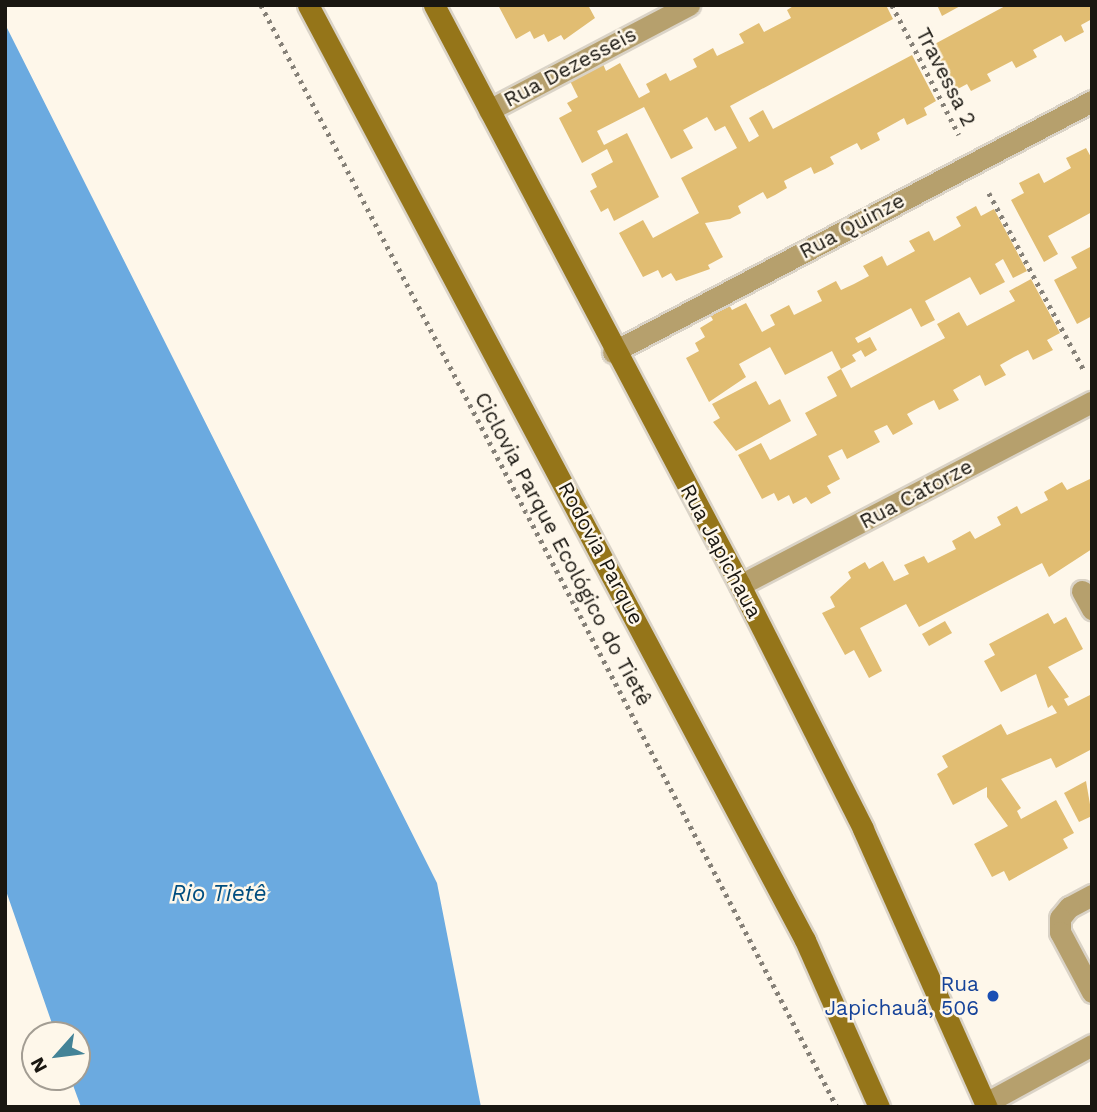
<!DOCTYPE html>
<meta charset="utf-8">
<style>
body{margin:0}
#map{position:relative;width:1097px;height:1112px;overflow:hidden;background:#fef7ea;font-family:"Work Sans",sans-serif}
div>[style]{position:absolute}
.water>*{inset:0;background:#6baae0}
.building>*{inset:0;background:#e1bd72}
.path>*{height:4.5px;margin-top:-2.25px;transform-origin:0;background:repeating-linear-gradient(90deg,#868178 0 3.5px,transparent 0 8.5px)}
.roads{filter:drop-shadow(2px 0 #dad3c7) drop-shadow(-2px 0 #dad3c7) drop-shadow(0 2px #dad3c7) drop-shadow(0 -2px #dad3c7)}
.lane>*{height:21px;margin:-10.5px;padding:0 10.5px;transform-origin:10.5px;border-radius:10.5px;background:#b6a06d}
.street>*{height:21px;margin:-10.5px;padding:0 10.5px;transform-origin:10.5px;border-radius:10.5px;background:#b6a06d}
.secondary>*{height:21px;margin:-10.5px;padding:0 10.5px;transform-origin:10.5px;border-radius:10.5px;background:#957519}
.dots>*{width:19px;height:19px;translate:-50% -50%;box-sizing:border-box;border:4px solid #fef7ea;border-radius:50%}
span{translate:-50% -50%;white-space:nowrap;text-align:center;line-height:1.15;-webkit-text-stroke:5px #fef7ea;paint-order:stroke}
.street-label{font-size:21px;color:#1a1711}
.transit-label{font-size:21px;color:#164399}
.right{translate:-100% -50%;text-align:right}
.water-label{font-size:23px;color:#004d7f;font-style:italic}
.frame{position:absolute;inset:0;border:7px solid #1a1711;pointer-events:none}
.north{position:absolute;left:21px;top:1021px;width:70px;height:70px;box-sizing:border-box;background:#fef7ea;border:2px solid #a39d93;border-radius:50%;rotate:242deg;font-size:19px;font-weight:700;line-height:28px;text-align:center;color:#1a1711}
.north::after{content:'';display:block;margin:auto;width:24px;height:32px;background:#448397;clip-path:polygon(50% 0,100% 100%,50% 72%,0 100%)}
</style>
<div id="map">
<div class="water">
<i style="clip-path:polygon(5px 24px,437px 883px,481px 1107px,81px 1107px,70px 1077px,77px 1077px,77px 1035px,56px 1035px,5px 888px)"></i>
</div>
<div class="building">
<i style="clip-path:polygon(498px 5px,588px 5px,595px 18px,564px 40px,561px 35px,548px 42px,544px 34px,534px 39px,530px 31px,516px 39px)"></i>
<i style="clip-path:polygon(795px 5px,886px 5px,893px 19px,730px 106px,749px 142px,759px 136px,749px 118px,763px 110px,773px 129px,912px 55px,936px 101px,924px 108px,927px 115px,907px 125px,904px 118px,877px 133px,880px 140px,861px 150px,857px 143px,830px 157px,834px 164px,825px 169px,814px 174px,811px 167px,784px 181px,787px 188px,775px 195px,767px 199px,763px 192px,738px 206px,741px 213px,730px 219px,705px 223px,723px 257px,708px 265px,710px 269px,676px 281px,671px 273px,662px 278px,658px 270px,643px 277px,619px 233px,643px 220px,653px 238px,699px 213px,681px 178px,737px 148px,725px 126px,715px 131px,707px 117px,683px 130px,693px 148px,671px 159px,644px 107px,597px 131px,604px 145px,627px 133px,659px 197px,614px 221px,608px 208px,601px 212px,590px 191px,597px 187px,591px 174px,613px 162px,607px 149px,582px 163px,559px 118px,572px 111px,567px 103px,578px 97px,570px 81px,603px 64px,606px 71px,620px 63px,639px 98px,650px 92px,646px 84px,666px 73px,670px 81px,697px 67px,693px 59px,713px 48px,717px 56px,744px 43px,739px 34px,759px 23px,764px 32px,791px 18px,787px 10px)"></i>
<i style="clip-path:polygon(937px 5px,962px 5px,942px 16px)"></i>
<i style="clip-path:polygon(1007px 5px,1092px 5px,1092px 19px,1081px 25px,1084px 32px,1065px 42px,1061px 35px,1033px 50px,1037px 57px,1016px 68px,1012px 61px,987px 74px,991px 81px,971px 91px,967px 84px,954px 91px,931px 46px)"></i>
<i style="clip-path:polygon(1086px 148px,1092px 159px,1092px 212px,1048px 236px,1058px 254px,1044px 262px,1011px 200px,1024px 193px,1019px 183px,1039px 173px,1044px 183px,1071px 168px,1066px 158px)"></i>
<i style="clip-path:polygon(976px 206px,981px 216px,994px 209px,1027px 271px,1013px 278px,1003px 259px,995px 264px,1005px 282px,980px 295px,970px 277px,925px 301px,935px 320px,921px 327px,911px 308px,855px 338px,858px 343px,870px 337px,877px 350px,865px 357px,861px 350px,852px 355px,856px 361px,841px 369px,832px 351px,785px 375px,770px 347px,739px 364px,746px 377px,709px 402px,686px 358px,699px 351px,695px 343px,705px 337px,700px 328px,713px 320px,709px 313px,728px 303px,732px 310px,746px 303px,762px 332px,775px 325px,770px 315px,789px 305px,794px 315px,822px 301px,817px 291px,836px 281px,841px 290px,854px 284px,869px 276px,863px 266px,882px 256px,887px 266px,915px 251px,909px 241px,929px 231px,934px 241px,961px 226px,956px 217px)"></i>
<i style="clip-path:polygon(1092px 246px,1092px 316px,1077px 324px,1054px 280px,1077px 268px,1071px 257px)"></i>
<i style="clip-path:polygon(1031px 279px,1060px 333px,1047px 340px,1053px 350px,1033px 360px,1028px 350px,1014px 357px,1000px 365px,1006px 375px,985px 386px,980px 375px,953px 390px,959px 400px,939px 410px,934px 400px,920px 407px,907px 414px,913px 424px,893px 435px,887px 425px,874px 431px,880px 442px,847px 459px,842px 449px,828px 456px,840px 479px,827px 486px,831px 493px,811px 504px,806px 497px,793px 504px,789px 495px,778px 501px,774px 493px,762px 499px,738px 455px,761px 443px,770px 460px,817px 435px,805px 413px,837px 396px,827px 377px,841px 369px,851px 388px,945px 338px,937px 324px,959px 312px,967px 326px,1015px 301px,1009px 291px)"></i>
<i style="clip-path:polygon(756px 381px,769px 405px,780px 399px,791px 421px,736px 451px,713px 422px,720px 418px,712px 404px)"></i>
<i style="clip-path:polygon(1092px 478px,1092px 549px,1049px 577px,1042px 563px,919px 627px,906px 604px,860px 628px,882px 671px,869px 678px,854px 650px,845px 655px,822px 613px,835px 607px,830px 597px,851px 578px,848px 572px,865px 562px,869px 569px,883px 561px,894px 581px,909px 574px,904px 565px,913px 561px,924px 556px,928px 563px,956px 549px,952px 541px,970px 531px,975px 539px,1001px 525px,997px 517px,1017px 506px,1021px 514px,1048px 500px,1044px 492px,1062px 482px,1067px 490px)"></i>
<i style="clip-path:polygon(1048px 613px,1054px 624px,1066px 617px,1083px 649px,1048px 667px,1069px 697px,1064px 699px,1068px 706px,1092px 694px,1092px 749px,1056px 768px,1051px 758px,1001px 779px,1021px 808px,1017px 811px,1021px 819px,1056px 800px,1074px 833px,1063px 839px,1068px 848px,1009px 881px,1004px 871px,992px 877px,974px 844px,1008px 826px,987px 797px,987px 787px,953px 805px,937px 774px,948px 767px,942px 756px,1001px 724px,1007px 735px,1057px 713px,1052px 705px,1048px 708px,1036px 674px,1001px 692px,984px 661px,995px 655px,989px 644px)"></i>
<i style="clip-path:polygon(945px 621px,952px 633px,929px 646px,922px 634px)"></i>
<i style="clip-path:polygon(1086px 781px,1092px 816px,1079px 822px,1064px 793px)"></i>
</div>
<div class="path">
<i style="left:261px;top:5px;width:1243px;rotate:62.4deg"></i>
<i style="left:892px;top:5px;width:146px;rotate:62.7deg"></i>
<i style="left:989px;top:193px;width:201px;rotate:61.8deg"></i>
</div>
<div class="roads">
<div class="lane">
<i style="left:1082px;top:591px;width:21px;rotate:61deg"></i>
<i style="left:1092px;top:895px;width:26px;rotate:152deg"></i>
<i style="left:1069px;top:907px;width:14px;rotate:129deg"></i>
<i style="left:1060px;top:918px;width:14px;rotate:90deg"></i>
<i style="left:1060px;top:932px;width:68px;rotate:61.9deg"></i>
<i style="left:986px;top:1103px;width:121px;rotate:-28.7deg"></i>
</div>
<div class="street">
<i style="left:489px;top:110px;width:226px;rotate:-27.7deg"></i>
<i style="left:613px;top:352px;width:541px;rotate:-27.65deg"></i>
<i style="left:740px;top:585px;width:397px;rotate:-27.5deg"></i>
</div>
<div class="secondary">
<i style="left:308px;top:5px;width:1059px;rotate:62.01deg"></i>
<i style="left:805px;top:940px;width:183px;rotate:66.1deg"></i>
<i style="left:434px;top:5px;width:656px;rotate:62.18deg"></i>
<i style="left:740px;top:585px;width:273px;rotate:63.2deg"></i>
<i style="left:863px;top:829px;width:304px;rotate:66deg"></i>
</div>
</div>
<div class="dots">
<i style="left:993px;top:996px;background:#1a4fb4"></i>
</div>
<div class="street-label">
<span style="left:570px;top:67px;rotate:-28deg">Rua Dezesseis</span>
<span style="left:946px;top:77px;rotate:63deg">Travessa 2</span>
<span style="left:852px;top:226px;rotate:-28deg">Rua Quinze</span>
<span style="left:916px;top:494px;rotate:-28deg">Rua Catorze</span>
<span style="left:563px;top:549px;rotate:62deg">Ciclovia Parque Ecológico do Tietê</span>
<span style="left:721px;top:551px;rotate:62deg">Rua Japichaua</span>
<span style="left:601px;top:553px;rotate:62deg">Rodovia Parque</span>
</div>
<div class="transit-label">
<span class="right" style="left:979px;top:996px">Rua<br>Japichauã, 506</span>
</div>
<div class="water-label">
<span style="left:219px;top:894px">Rio Tietê</span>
</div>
<div class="frame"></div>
<div class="north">N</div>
</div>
